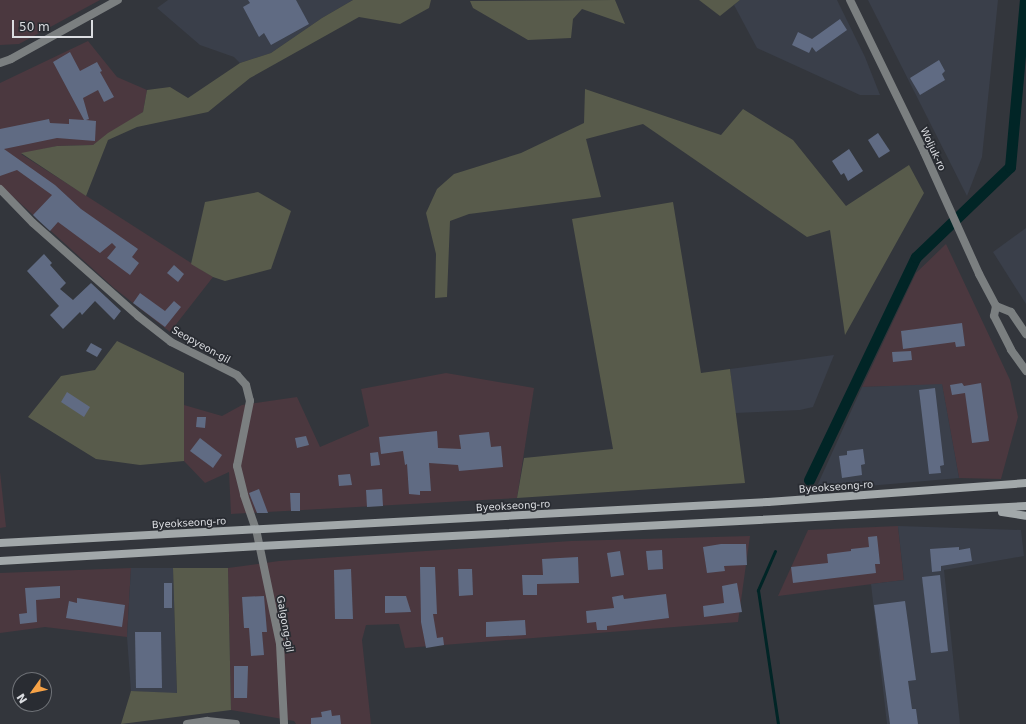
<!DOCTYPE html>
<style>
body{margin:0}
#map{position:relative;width:1026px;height:724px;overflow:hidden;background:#33363c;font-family:"DejaVu Sans",sans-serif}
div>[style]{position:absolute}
.commercial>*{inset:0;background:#4b383f}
.built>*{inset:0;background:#3a3f4a}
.green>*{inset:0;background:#585b4b}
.stream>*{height:3px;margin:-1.5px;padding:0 1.5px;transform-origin:1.5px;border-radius:1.5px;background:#012526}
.canal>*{height:11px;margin:-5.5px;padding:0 5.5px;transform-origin:5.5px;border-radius:5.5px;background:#012526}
.building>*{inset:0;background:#606b83}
.minor>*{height:8px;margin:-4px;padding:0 4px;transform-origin:4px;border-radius:4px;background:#7b7f80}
.tertiary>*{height:8px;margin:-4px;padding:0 4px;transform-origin:4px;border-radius:4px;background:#7b7f80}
.secondary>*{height:8px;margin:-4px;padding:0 4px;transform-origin:4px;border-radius:4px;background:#a2a8aa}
span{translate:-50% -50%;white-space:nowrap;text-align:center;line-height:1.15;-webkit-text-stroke:3.5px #292c32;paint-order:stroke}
.street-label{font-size:10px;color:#dbdde1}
.north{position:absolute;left:12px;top:672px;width:40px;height:40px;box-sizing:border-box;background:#292c32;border:1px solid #707378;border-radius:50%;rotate:237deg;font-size:11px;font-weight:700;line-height:16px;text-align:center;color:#dbdde1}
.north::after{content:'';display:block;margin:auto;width:14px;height:18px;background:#f6a246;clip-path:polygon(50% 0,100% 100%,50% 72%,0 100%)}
.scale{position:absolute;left:12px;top:20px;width:81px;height:18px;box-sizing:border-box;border:2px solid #dbdde1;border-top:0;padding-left:5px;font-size:12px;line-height:14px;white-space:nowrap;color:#dbdde1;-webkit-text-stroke:3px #292c32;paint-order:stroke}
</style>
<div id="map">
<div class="commercial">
<i style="clip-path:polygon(0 0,100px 0,19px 44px,0 45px)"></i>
<i style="clip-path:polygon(88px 41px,117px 77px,147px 90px,143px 112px,93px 145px,57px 146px,21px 154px,213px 277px,170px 332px,114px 288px,0 185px,0 83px)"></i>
<i style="clip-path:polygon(946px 244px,1010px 380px,1018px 417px,1001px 479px,959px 478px,942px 385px,862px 387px,916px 273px)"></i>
<i style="clip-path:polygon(446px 373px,534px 388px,517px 498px,231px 514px,229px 472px,205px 483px,184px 461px,184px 405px,222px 416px,242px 405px,297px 397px,320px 447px,369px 426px,361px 389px)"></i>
<i style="clip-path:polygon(0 472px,6px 527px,0 528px)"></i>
<i style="clip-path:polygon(898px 526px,904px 580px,778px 596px,808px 530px)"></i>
<i style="clip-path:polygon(750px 536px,738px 622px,405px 648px,399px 624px,366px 625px,362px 640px,371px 724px,296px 724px,294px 721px,231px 710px,228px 568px,279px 561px,571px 541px)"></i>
<i style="clip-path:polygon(131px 568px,127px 637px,45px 627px,0 633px,0 573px)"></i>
</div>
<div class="built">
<i style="clip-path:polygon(168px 0,353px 0,322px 18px,271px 53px,240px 63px,234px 57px,200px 45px,157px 8px)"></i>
<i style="clip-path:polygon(740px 0,837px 0,865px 57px,880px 95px,860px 95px,757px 48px,734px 5px)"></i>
<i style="clip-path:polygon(868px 0,998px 0,982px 157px,967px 196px)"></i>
<i style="clip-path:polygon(1026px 228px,1026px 304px,993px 252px)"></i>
<i style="clip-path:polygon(834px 355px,813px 407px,800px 410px,735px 413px,730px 369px)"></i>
<i style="clip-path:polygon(942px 384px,959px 478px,834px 489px,817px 486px,862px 387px)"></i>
<i style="clip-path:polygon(898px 526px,1021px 530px,1024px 556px,944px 570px,960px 724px,887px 724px,871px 584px,904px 580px)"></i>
<i style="clip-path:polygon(131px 568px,173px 568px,177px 694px,131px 691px,127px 637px)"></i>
</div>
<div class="green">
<i style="clip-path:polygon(353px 0,431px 0,429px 8px,400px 24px,359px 17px,250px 78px,208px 112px,137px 127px,108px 140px,86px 196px,21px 153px,57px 146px,93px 145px,108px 133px,143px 112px,147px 90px,170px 87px,188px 98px,240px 63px,271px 53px,322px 18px)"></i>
<i style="clip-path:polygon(615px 0,625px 24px,582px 9px,573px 19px,571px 38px,528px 40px,473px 8px,470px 1px)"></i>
<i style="clip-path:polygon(699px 0,740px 0,720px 16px)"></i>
<i style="clip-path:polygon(585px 89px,721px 135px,743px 109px,793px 140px,846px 206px,909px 165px,924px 193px,845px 335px,830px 230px,807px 237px,643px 124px,586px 139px,601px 197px,469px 214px,450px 221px,447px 297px,435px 298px,436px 254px,426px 213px,437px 189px,454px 174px,521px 153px,584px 123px)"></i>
<i style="clip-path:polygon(258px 192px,291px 211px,271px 269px,225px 281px,213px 277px,191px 264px,205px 202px)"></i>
<i style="clip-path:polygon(673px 202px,701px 373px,730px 369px,745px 483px,517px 498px,524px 458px,613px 449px,572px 219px)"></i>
<i style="clip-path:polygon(117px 341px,184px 373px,184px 461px,140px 465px,96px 459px,28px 417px,61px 376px,95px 370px)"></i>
<i style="clip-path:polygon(173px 568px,228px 568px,231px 710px,121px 724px,131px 691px,177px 693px)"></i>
</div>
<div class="stream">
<i style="left:775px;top:551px;width:43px;rotate:113.6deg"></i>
<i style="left:758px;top:590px;width:135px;rotate:81.5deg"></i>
</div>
<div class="canal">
<i style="left:809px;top:480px;width:247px;rotate:-64.4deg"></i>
<i style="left:916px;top:257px;width:130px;rotate:-43.8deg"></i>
<i style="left:1010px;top:167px;width:168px;rotate:-84.9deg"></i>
</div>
<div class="building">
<i style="clip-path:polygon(248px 0,296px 0,309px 24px,271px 45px,264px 33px,259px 37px,243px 7px,250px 3px)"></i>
<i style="clip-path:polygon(840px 19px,847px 30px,816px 52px,812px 47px,809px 53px,792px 45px,798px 32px,812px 39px)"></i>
<i style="clip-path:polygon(70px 52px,80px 71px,97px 62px,102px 71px,100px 72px,114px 97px,104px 102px,98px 90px,83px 98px,89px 119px,86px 120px,96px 121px,95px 141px,57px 138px,4px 149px,55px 185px,81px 209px,138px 249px,132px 257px,139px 263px,130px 275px,107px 258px,116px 247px,112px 243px,100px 253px,58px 222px,50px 231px,37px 219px,33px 215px,52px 195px,17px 170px,0 176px,0 129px,49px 119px,50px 123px,69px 124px,69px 119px,84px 120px,53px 62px)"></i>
<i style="clip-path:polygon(939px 60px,945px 71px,942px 74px,945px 80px,920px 95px,910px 78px)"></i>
<i style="clip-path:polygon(878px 133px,890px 151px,879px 158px,868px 140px)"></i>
<i style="clip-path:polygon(849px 149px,863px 171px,848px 181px,844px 173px,841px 175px,832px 161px)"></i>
<i style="clip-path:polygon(44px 254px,52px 263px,50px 265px,66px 283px,60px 289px,73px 300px,91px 283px,121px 311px,114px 320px,95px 301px,82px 315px,80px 312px,63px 329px,50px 315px,59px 306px,27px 271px)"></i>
<i style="clip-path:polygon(174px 265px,184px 274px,178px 282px,167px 273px)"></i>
<i style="clip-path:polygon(140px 293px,165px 311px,174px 301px,181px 307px,165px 327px,133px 303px)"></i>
<i style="clip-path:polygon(962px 323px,965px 346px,956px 347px,955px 342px,903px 349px,901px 331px)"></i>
<i style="clip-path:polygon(91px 343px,102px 349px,97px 357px,86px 351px)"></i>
<i style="clip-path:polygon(911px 351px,912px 360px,893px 362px,892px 352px)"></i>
<i style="clip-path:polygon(962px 383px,964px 386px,981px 383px,989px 441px,972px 443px,965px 393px,952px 395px,950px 385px)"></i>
<i style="clip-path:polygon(935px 388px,944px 465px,940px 466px,941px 473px,929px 474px,919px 390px)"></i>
<i style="clip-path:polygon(67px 392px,90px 407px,84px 417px,61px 402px)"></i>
<i style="clip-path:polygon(197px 417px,206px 417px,205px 428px,196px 427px)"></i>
<i style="clip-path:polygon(437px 431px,438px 448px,461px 449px,459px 435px,489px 432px,491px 447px,501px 446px,503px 467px,459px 471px,458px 465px,429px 463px,431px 491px,420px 491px,420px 495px,409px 494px,407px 464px,405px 465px,403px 451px,381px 454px,379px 437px)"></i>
<i style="clip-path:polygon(306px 436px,309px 445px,297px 448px,295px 438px)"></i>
<i style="clip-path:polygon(200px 438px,222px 455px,213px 468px,190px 451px)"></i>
<i style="clip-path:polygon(863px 449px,865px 464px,861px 465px,862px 475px,842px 478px,839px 456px,847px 455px,847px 451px)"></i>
<i style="clip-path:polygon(378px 452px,380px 465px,371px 466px,370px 453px)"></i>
<i style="clip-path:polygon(350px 474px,352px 485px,339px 486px,338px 475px)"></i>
<i style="clip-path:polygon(259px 489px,268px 513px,257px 513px,249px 493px)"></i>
<i style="clip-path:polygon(382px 489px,383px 506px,367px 507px,366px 490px)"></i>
<i style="clip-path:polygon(290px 493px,300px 493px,300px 511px,291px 511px)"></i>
<i style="clip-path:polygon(877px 536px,880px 564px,875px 564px,876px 573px,793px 583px,791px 567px,828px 563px,827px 554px,851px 551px,851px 549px,869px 547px,868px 537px)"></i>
<i style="clip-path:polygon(721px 544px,746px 544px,747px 565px,724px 566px,725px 571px,707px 573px,703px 547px)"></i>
<i style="clip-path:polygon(959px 547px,959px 550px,970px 548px,972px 561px,941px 566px,941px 571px,932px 572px,930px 549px)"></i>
<i style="clip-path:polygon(662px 550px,663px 569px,648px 570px,646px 551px)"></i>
<i style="clip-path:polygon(620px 551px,624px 575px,611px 577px,607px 553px)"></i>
<i style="clip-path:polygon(578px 557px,579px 583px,537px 584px,537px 595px,523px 595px,522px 575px,543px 575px,542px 559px)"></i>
<i style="clip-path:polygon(420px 567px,435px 567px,437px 614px,433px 614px,437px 638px,443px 637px,444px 645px,426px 648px,421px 622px)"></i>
<i style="clip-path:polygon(351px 569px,353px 619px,335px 619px,334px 570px)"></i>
<i style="clip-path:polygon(458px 569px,472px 569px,473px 595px,459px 596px)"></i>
<i style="clip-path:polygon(940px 575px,948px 651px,931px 653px,922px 577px)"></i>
<i style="clip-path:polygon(164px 583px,172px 583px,172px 608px,164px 608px)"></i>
<i style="clip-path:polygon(737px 583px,742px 612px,704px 617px,703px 606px,724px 603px,722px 586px)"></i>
<i style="clip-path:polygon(60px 586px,60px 598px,36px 600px,37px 622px,20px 624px,19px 614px,27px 613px,25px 588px)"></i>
<i style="clip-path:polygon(666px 594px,669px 618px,607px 626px,607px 630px,597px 630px,596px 622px,587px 623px,586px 611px,614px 608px,612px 597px,623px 595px,624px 599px)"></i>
<i style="clip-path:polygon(264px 596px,267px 632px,262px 632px,264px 655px,251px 656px,249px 628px,244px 628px,242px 597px)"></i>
<i style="clip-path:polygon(385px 596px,406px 596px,411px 612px,385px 613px)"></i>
<i style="clip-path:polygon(77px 598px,125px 605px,122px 627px,66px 618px,69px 601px,77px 603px)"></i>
<i style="clip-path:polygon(905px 601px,916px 680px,908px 681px,912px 709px,916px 709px,918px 724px,890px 724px,874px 605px)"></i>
<i style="clip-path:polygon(525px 620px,526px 635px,486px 637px,486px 622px)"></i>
<i style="clip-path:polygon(135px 632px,161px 632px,162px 688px,136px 688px)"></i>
<i style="clip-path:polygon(234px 666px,248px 666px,247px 698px,234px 698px)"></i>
<i style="clip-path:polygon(331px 710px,332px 716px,340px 715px,341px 724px,311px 724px,311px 718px,322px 717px,321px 712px)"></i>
</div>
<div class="minor">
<i style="left:0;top:189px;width:47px;rotate:45.9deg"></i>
<i style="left:33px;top:223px;width:140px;rotate:41.5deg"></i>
<i style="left:138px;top:316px;width:42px;rotate:38.2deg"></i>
<i style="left:171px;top:342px;width:74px;rotate:26.6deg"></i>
<i style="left:237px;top:375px;width:13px;rotate:48deg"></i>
<i style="left:246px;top:385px;width:16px;rotate:76deg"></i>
<i style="left:250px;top:401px;width:66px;rotate:101.3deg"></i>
<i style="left:237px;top:466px;width:30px;rotate:76deg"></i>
<i style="left:244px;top:495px;width:36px;rotate:71deg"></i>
<i style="left:256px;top:529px;width:117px;rotate:78.2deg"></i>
<i style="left:280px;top:644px;width:80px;rotate:87.1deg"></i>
<i style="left:187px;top:724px;width:20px;rotate:-9deg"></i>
<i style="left:207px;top:721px;width:29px;rotate:6deg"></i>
</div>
<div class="tertiary">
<i style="left:850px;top:0;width:169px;rotate:64deg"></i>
<i style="left:924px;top:152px;width:134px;rotate:65.7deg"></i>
<i style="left:979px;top:274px;width:36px;rotate:62deg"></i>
<i style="left:996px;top:306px;width:16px;rotate:22deg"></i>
<i style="left:1011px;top:312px;width:27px;rotate:56deg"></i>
<i style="left:0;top:63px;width:12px;rotate:-20deg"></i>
<i style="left:11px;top:59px;width:122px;rotate:-28.9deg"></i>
<i style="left:996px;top:306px;width:10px;rotate:101deg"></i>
<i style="left:994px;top:316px;width:38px;rotate:63deg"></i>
<i style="left:1011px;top:350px;width:26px;rotate:54deg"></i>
</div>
<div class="secondary">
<i style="left:1002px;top:512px;width:24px;rotate:9deg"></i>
<i style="left:0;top:543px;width:769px;rotate:-3.06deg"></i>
<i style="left:768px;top:502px;width:259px;rotate:-4.2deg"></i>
<i style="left:0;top:561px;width:260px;rotate:-3.3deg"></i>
<i style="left:260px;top:546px;width:767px;rotate:-2.99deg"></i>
</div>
<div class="street-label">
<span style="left:933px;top:149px;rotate:65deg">Woljuk-ro</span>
<span style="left:201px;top:345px;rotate:29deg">Seopyeon-gil</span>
<span style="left:836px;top:487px;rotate:-4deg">Byeokseong-ro</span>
<span style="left:513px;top:506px;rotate:-3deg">Byeokseong-ro</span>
<span style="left:189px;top:523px;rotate:-3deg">Byeokseong-ro</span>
<span style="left:285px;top:624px;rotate:80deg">Galgong-gil</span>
</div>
<div class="north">N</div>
<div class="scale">50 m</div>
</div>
